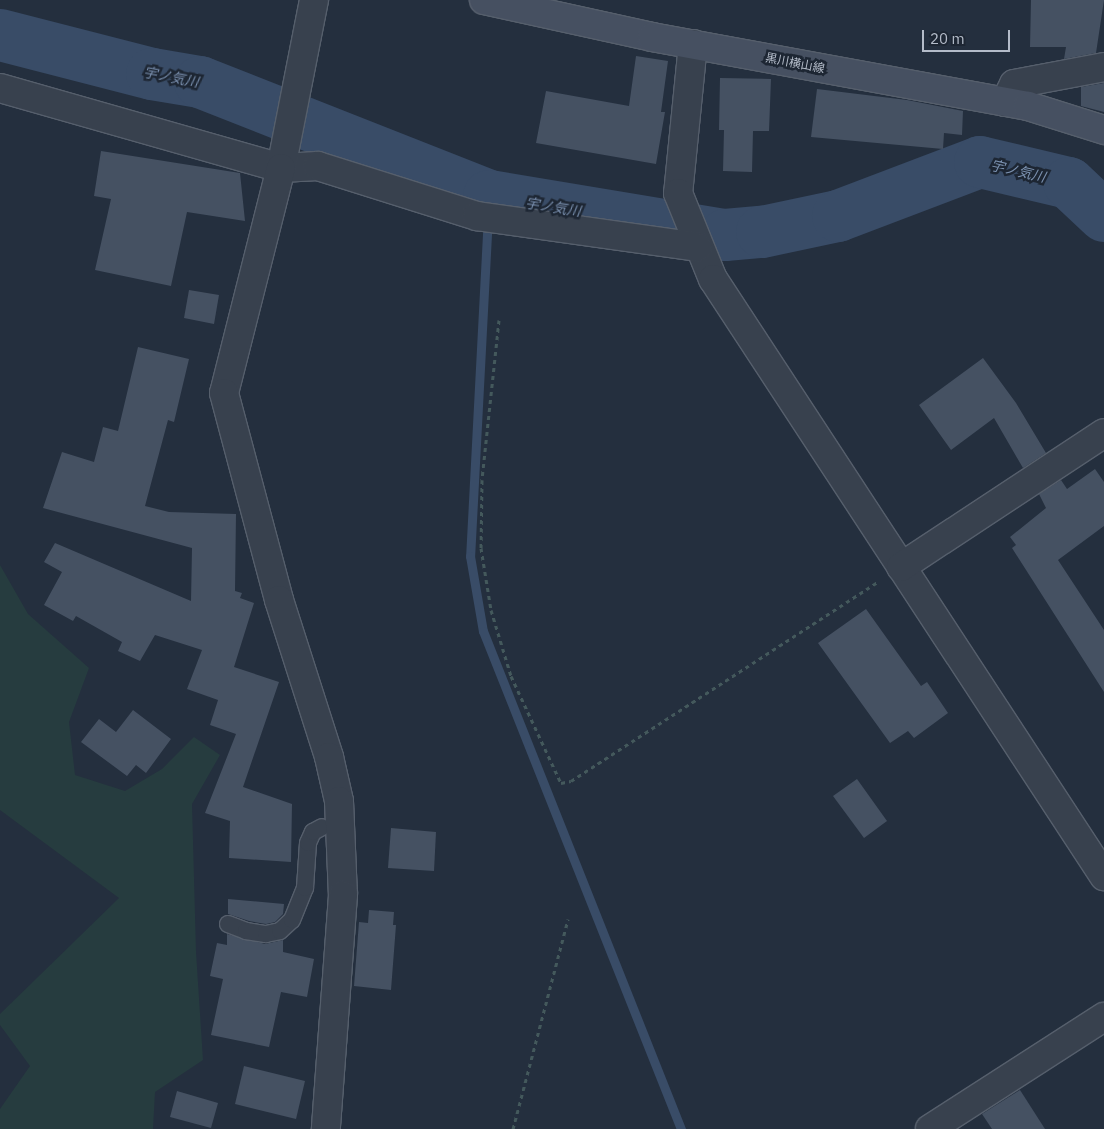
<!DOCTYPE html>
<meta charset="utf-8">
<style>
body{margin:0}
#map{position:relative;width:1104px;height:1129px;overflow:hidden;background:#242f3e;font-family:"IBM Plex Sans","Noto Sans JP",sans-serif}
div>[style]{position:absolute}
.green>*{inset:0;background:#263c3f}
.stream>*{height:9px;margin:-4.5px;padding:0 4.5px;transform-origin:4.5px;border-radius:4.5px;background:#394c67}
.river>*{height:52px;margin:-26px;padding:0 26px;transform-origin:26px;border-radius:26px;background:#394c67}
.building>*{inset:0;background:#455162}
.path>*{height:3px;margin-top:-1.5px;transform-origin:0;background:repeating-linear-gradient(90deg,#44595c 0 4px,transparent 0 8px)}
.roads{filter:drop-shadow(1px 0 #565f6c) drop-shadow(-1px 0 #565f6c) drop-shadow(0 1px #565f6c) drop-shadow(0 -1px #565f6c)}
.service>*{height:16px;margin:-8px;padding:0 8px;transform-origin:8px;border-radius:8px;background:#38414e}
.minor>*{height:28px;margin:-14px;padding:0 14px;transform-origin:14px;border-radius:14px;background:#38414e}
.tertiary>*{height:28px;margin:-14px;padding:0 14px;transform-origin:14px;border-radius:14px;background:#38414e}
.secondary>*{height:28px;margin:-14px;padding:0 14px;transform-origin:14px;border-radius:14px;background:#465061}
span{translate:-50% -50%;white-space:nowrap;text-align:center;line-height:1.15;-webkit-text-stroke:5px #1d2633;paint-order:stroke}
.street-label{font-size:12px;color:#b4bcc9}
.water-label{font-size:14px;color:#7c92b1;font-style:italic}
.scale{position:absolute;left:922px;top:30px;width:88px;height:22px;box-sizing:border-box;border:2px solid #b4bcc9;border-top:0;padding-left:6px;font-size:15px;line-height:18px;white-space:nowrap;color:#b4bcc9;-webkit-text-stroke:4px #1d2633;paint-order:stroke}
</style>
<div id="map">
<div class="green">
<i style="clip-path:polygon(0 565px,28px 614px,89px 668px,69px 722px,75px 775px,125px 791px,162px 769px,194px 737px,220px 755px,192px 804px,196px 952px,203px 1060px,155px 1092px,153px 1129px,0 1129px,0 1109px,30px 1066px,0 1025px,0 1014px,119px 898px,0 810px)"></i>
</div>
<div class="stream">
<i style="left:489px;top:196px;width:361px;rotate:93deg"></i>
<i style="left:470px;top:556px;width:76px;rotate:80.2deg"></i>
<i style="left:483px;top:631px;width:536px;rotate:68.32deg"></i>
</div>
<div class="river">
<i style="left:0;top:35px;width:157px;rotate:14.4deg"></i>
<i style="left:152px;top:74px;width:49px;rotate:9.5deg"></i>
<i style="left:200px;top:82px;width:311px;rotate:21.5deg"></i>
<i style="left:489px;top:196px;width:239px;rotate:9.4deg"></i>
<i style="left:725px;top:235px;width:37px;rotate:-5deg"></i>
<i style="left:762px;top:232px;width:78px;rotate:-11.9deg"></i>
<i style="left:838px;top:216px;width:152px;rotate:-20.8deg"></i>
<i style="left:980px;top:162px;width:91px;rotate:13.3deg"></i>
<i style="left:1069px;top:183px;width:48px;rotate:43.3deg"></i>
</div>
<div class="building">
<i style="clip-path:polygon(1031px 0,1104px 0,1096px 53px,1064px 59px,1066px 47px,1030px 47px)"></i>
<i style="clip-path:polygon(636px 56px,668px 61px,661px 112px,665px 112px,656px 164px,536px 143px,546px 91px,629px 106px)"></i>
<i style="clip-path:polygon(720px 78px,771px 79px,769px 131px,753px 131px,752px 172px,723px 171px,724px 130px,719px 130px)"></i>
<i style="clip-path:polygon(1104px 83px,1104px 112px,1081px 106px,1081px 87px)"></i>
<i style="clip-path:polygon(817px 89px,907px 100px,963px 111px,962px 135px,944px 133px,943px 149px,811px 137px)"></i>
<i style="clip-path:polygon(101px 151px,240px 173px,245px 221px,187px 212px,171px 286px,95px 270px,111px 199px,94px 196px)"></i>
<i style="clip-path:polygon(189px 290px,219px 295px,214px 324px,184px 318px)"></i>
<i style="clip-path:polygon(138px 347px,189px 359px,174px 422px,168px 420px,145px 506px,169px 512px,236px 514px,235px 591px,242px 593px,240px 598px,254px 603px,234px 667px,279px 682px,243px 787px,292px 804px,291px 862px,229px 858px,230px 821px,205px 813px,236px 734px,210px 725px,218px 700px,187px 689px,202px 650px,155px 635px,140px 661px,118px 651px,122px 642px,76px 616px,73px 621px,44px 605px,62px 572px,44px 562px,55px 543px,191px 601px,192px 548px,43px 508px,62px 452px,94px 462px,103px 427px,118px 431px)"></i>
<i style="clip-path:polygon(983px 358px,1016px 403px,1046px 453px,1023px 468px,994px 418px,951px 450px,919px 405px)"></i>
<i style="clip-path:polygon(1095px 469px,1104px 482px,1104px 526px,1058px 560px,1104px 630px,1104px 692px,1012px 548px,1016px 545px,1010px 537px,1046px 508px,1039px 494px,1061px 480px,1067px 489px)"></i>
<i style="clip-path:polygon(866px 609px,921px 686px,927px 682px,948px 713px,914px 738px,908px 731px,890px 743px,818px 643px)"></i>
<i style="clip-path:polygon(133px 710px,171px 739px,146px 773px,136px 765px,127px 776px,81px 742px,99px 719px,116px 732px)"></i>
<i style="clip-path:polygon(857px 779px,887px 821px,864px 838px,833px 796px)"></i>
<i style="clip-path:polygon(391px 828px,436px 832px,434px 871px,388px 868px)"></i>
<i style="clip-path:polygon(228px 899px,284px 904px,283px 914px,275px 922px,266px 924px,249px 921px,228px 914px)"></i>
<i style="clip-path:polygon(369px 910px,394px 912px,393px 925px,396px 925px,391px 990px,354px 986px,359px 922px,368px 923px)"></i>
<i style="clip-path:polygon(227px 934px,265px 944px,283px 940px,283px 952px,314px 959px,307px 997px,281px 992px,269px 1047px,211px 1035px,223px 979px,210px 976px,217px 943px,227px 945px)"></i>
<i style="clip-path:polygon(244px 1066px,305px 1081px,296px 1119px,235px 1104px)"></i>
<i style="clip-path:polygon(1020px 1090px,1045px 1129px,992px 1129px,982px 1114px)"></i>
<i style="clip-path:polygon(177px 1091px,218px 1103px,211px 1128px,170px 1117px)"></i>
</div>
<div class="path">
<i style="left:499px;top:320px;width:161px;rotate:96.1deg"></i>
<i style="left:482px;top:480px;width:68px;rotate:90.8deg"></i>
<i style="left:481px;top:548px;width:63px;rotate:80.8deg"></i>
<i style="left:491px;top:610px;width:69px;rotate:73.1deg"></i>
<i style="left:511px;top:676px;width:118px;rotate:65deg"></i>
<i style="left:561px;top:783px;width:10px;rotate:-11deg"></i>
<i style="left:571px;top:781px;width:366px;rotate:-33deg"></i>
<i style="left:513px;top:1129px;width:217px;rotate:-75.3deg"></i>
</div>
<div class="roads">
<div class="service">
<i style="left:228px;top:924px;width:19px;rotate:21deg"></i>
<i style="left:246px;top:931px;width:20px;rotate:9deg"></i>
<i style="left:266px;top:934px;width:14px;rotate:-12deg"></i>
<i style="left:280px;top:931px;width:16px;rotate:-43deg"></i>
<i style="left:292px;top:920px;width:35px;rotate:-68deg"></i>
<i style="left:305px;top:888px;width:45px;rotate:-86.2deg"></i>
<i style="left:308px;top:843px;width:12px;rotate:-66deg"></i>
<i style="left:313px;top:832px;width:10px;rotate:-29deg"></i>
</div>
<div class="minor">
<i style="left:693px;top:44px;width:150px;rotate:95.7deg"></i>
<i style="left:678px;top:193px;width:93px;rotate:67.9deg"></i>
<i style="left:713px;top:279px;width:714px;rotate:56.78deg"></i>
<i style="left:0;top:88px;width:292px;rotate:15.9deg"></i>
<i style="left:281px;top:168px;width:37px;rotate:-3deg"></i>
<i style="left:318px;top:166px;width:167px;rotate:17.5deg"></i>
<i style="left:477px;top:216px;width:223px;rotate:8deg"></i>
<i style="left:1005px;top:102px;width:20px;rotate:-63deg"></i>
<i style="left:1014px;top:84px;width:92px;rotate:-10.7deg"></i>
<i style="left:901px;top:567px;width:243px;rotate:-33.4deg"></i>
<i style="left:930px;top:1129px;width:207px;rotate:-32.8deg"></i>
</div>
<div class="tertiary">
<i style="left:314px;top:0;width:171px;rotate:101.1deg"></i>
<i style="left:281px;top:168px;width:232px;rotate:104.2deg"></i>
<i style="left:224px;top:393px;width:214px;rotate:75.1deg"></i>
<i style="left:279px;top:600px;width:165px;rotate:72.3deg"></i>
<i style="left:329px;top:757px;width:45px;rotate:77.2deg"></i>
<i style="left:339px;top:801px;width:94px;rotate:87.6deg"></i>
<i style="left:343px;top:895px;width:235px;rotate:94.2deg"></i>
</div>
<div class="secondary">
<i style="left:484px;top:0;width:172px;rotate:12.4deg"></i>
<i style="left:652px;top:37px;width:382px;rotate:10.4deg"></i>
<i style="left:1028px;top:106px;width:80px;rotate:17.5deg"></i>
</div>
</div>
<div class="street-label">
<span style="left:795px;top:63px;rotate:11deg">黒川横山線</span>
</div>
<div class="water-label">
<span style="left:171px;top:77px;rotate:11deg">宇ノ気川</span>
<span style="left:1018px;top:171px;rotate:13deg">宇ノ気川</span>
<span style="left:553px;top:207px;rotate:9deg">宇ノ気川</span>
</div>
<div class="scale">20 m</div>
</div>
